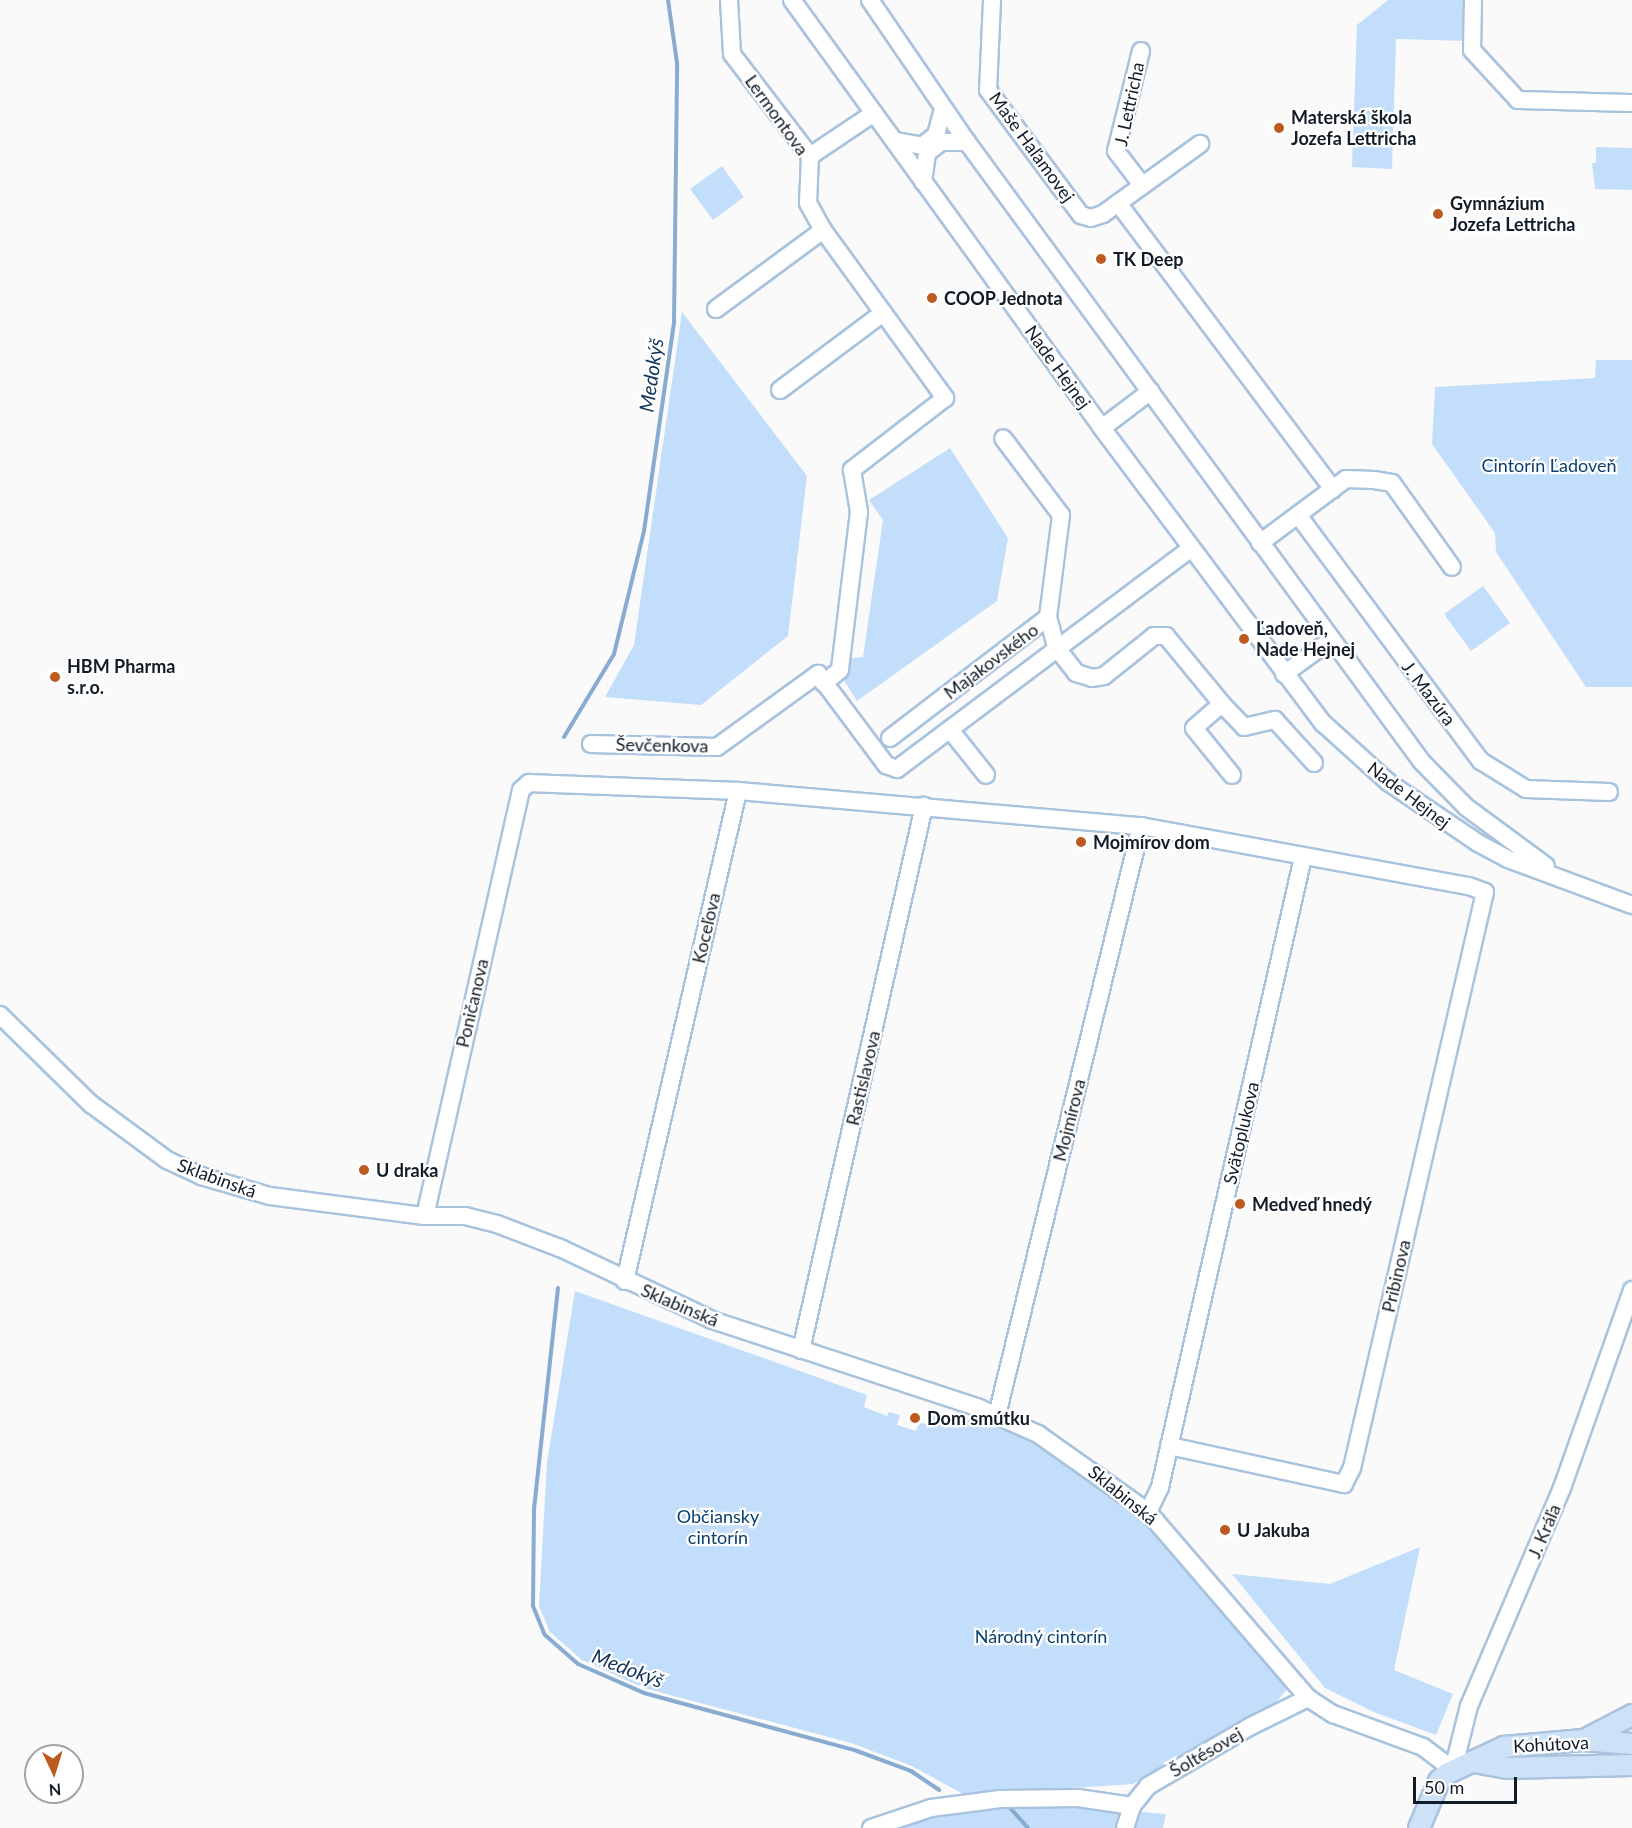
<!DOCTYPE html>
<meta charset="utf-8">
<style>
body{margin:0}
#map{position:relative;width:1632px;height:1828px;overflow:hidden;background:#fafafa;font-family:Lato,sans-serif}
div>[style]{position:absolute}
.green>*{inset:0;background:#c3defa}
.stream>*{height:4px;margin:-2px;padding:0 2px;transform-origin:2px;border-radius:2px;background:#88abd1}
.roads{filter:drop-shadow(2px 0 #a9c3de) drop-shadow(-2px 0 #a9c3de) drop-shadow(0 2px #a9c3de) drop-shadow(0 -2px #a9c3de)}
.minor>*{height:16px;margin:-8px;padding:0 8px;transform-origin:8px;border-radius:8px;background:#fff}
.major>*{height:20px;margin:-10px;padding:0 10px;transform-origin:10px;border-radius:10px;background:#cee2f7}
.dots>*{width:16px;height:16px;translate:-50% -50%;box-sizing:border-box;border:3px solid #fff;border-radius:50%}
span{translate:-50% -50%;white-space:nowrap;text-align:center;line-height:1.15;-webkit-text-stroke:4.5px #fff;paint-order:stroke}
.street-label{font-size:18px;color:#121c26}
.poi-label{font-size:18px;color:#121c26;font-weight:700}
.left{translate:0 -50%;text-align:left}
.park-label{font-size:18px;color:#0a406f}
.water-label{font-size:20px;color:#0d3458;font-style:italic}
.north{position:absolute;left:24px;top:1744px;width:60px;height:60px;box-sizing:border-box;background:#fff;border:2px solid #a0a4a8;border-radius:50%;rotate:176deg;font-size:16px;font-weight:700;line-height:24px;text-align:center;color:#121c26}
.north::after{content:'';display:block;margin:auto;width:21px;height:27px;background:#bc5a20;clip-path:polygon(50% 0,100% 100%,50% 72%,0 100%)}
.scale{position:absolute;left:1413px;top:1777px;width:104px;height:27px;box-sizing:border-box;border:3px solid #121c26;border-top:0;padding-left:8px;font-size:18px;line-height:21px;white-space:nowrap;color:#121c26;-webkit-text-stroke:4px #fff;paint-order:stroke}
</style>
<div id="map">
<div class="green">
<i style="clip-path:polygon(1388px 0,1468px 0,1468px 41px,1396px 39px,1392px 169px,1352px 167px,1357px 25px)"></i>
<i style="clip-path:polygon(1596px 147px,1632px 148px,1632px 190px,1595px 189px,1592px 163px,1596px 163px)"></i>
<i style="clip-path:polygon(722px 166px,744px 197px,713px 220px,690px 189px)"></i>
<i style="clip-path:polygon(682px 312px,807px 476px,788px 636px,701px 705px,605px 697px,634px 645px)"></i>
<i style="clip-path:polygon(1596px 360px,1632px 360px,1632px 687px,1586px 687px,1496px 552px,1495px 533px,1432px 444px,1435px 387px,1595px 378px)"></i>
<i style="clip-path:polygon(950px 448px,1008px 538px,997px 601px,857px 701px,843px 679px,847px 659px,863px 657px,883px 520px,869px 500px)"></i>
<i style="clip-path:polygon(1483px 586px,1510px 623px,1471px 651px,1444px 614px)"></i>
<i style="clip-path:polygon(575px 1291px,867px 1395px,864px 1407px,887px 1416px,889px 1412px,900px 1415px,897px 1425px,916px 1431px,919px 1422px,930px 1425px,934px 1413px,966px 1421px,973px 1417px,1051px 1449px,1141px 1516px,1289px 1687px,1268px 1712px,1230px 1728px,1133px 1784px,965px 1795px,912px 1766px,851px 1743px,644px 1688px,582px 1660px,550px 1632px,539px 1606px,547px 1462px)"></i>
<i style="clip-path:polygon(1420px 1547px,1394px 1670px,1453px 1694px,1436px 1735px,1376px 1713px,1325px 1688px,1232px 1574px,1330px 1584px)"></i>
<i style="clip-path:polygon(1023px 1803px,1082px 1807px,1166px 1814px,1163px 1828px,892px 1828px,918px 1818px)"></i>
</div>
<div class="stream">
<i style="left:564px;top:737px;width:97px;rotate:-58.9deg"></i>
<i style="left:614px;top:654px;width:127px;rotate:-76.3deg"></i>
<i style="left:644px;top:531px;width:211px;rotate:-81.8deg"></i>
<i style="left:674px;top:322px;width:259px;rotate:-89.3deg"></i>
<i style="left:677px;top:63px;width:64px;rotate:-98.1deg"></i>
<i style="left:558px;top:1288px;width:222px;rotate:96.2deg"></i>
<i style="left:534px;top:1509px;width:97px;rotate:90.6deg"></i>
<i style="left:533px;top:1606px;width:31px;rotate:68deg"></i>
<i style="left:545px;top:1635px;width:44px;rotate:41.3deg"></i>
<i style="left:578px;top:1664px;width:72px;rotate:23.7deg"></i>
<i style="left:644px;top:1693px;width:221px;rotate:15.2deg"></i>
<i style="left:857px;top:1751px;width:58px;rotate:20.3deg"></i>
<i style="left:911px;top:1771px;width:34px;rotate:34deg"></i>
<i style="left:1011px;top:1809px;width:25px;rotate:48deg"></i>
</div>
<div class="roads">
<div class="minor">
<i style="left:729px;top:0;width:54px;rotate:86.8deg"></i>
<i style="left:732px;top:54px;width:128px;rotate:52.6deg"></i>
<i style="left:810px;top:156px;width:47px;rotate:92.4deg"></i>
<i style="left:808px;top:203px;width:31px;rotate:61deg"></i>
<i style="left:823px;top:230px;width:208px;rotate:54deg"></i>
<i style="left:945px;top:398px;width:118px;rotate:142.3deg"></i>
<i style="left:852px;top:470px;width:43px;rotate:80.5deg"></i>
<i style="left:859px;top:512px;width:159px;rotate:96.9deg"></i>
<i style="left:840px;top:670px;width:21px;rotate:141deg"></i>
<i style="left:792px;top:0;width:528px;rotate:54.08deg"></i>
<i style="left:1102px;top:428px;width:369px;rotate:53.2deg"></i>
<i style="left:1323px;top:723px;width:88px;rotate:42.2deg"></i>
<i style="left:1388px;top:782px;width:109px;rotate:34.1deg"></i>
<i style="left:1478px;top:843px;width:34px;rotate:28deg"></i>
<i style="left:1508px;top:859px;width:132px;rotate:20.4deg"></i>
<i style="left:870px;top:0;width:172px;rotate:55.7deg"></i>
<i style="left:967px;top:142px;width:769px;rotate:53.73deg"></i>
<i style="left:1422px;top:762px;width:63px;rotate:45.6deg"></i>
<i style="left:1466px;top:807px;width:99px;rotate:36.4deg"></i>
<i style="left:992px;top:0;width:90px;rotate:92.5deg"></i>
<i style="left:988px;top:90px;width:156px;rotate:53.4deg"></i>
<i style="left:1081px;top:215px;width:10px;rotate:17deg"></i>
<i style="left:1091px;top:218px;width:13px;rotate:-18deg"></i>
<i style="left:1103px;top:214px;width:120px;rotate:-35.8deg"></i>
<i style="left:1473px;top:0;width:50px;rotate:91.1deg"></i>
<i style="left:1472px;top:50px;width:68px;rotate:47.4deg"></i>
<i style="left:1518px;top:100px;width:114px;rotate:1.5deg"></i>
<i style="left:1141px;top:51px;width:103px;rotate:104deg"></i>
<i style="left:1116px;top:151px;width:43px;rotate:52.6deg"></i>
<i style="left:895px;top:141px;width:27px;rotate:10deg"></i>
<i style="left:922px;top:146px;width:18px;rotate:-38deg"></i>
<i style="left:936px;top:135px;width:27px;rotate:-75deg"></i>
<i style="left:810px;top:156px;width:77px;rotate:-33.9deg"></i>
<i style="left:923px;top:182px;width:29px;rotate:-82deg"></i>
<i style="left:927px;top:153px;width:18px;rotate:-38deg"></i>
<i style="left:941px;top:142px;width:26px"></i>
<i style="left:1118px;top:203px;width:358px;rotate:53.1deg"></i>
<i style="left:716px;top:309px;width:133px;rotate:-36.4deg"></i>
<i style="left:780px;top:390px;width:129px;rotate:-36.8deg"></i>
<i style="left:1102px;top:428px;width:61px;rotate:-37.1deg"></i>
<i style="left:1298px;top:515px;width:307px;rotate:53.4deg"></i>
<i style="left:1481px;top:761px;width:53px;rotate:31.9deg"></i>
<i style="left:1526px;top:789px;width:83px;rotate:2.1deg"></i>
<i style="left:1260px;top:543px;width:107px;rotate:-36.7deg"></i>
<i style="left:1346px;top:479px;width:28px;rotate:2deg"></i>
<i style="left:1374px;top:480px;width:18px;rotate:9deg"></i>
<i style="left:1392px;top:483px;width:103px;rotate:54.5deg"></i>
<i style="left:1048px;top:617px;width:31px;rotate:75deg"></i>
<i style="left:1056px;top:647px;width:33px;rotate:52deg"></i>
<i style="left:1076px;top:673px;width:17px;rotate:17deg"></i>
<i style="left:1092px;top:678px;width:12px;rotate:-9deg"></i>
<i style="left:1104px;top:676px;width:64px;rotate:-38.7deg"></i>
<i style="left:1154px;top:636px;width:12px"></i>
<i style="left:1166px;top:636px;width:88px;rotate:50.5deg"></i>
<i style="left:1284px;top:674px;width:58px;rotate:-35.9deg"></i>
<i style="left:951px;top:731px;width:56px;rotate:51.5deg"></i>
<i style="left:890px;top:738px;width:199px;rotate:-37.4deg"></i>
<i style="left:1048px;top:617px;width:103px;rotate:-82.7deg"></i>
<i style="left:1061px;top:515px;width:96px;rotate:-127deg"></i>
<i style="left:591px;top:744px;width:126px;rotate:1.4deg"></i>
<i style="left:717px;top:747px;width:125px;rotate:-35.9deg"></i>
<i style="left:818px;top:674px;width:114px;rotate:53.2deg"></i>
<i style="left:886px;top:765px;width:12px;rotate:20deg"></i>
<i style="left:897px;top:769px;width:368px;rotate:-36.9deg"></i>
<i style="left:1232px;top:775px;width:60px;rotate:-129deg"></i>
<i style="left:1194px;top:728px;width:37px;rotate:-41deg"></i>
<i style="left:1222px;top:704px;width:32px;rotate:46deg"></i>
<i style="left:1244px;top:727px;width:32px;rotate:-13deg"></i>
<i style="left:1275px;top:720px;width:58px;rotate:47.8deg"></i>
<i style="left:738px;top:791px;width:405px;rotate:5deg"></i>
<i style="left:1141px;top:826px;width:333px;rotate:10.4deg"></i>
<i style="left:1469px;top:886px;width:17px;rotate:21deg"></i>
<i style="left:1485px;top:892px;width:591px;rotate:103deg"></i>
<i style="left:1352px;top:1468px;width:18px;rotate:117deg"></i>
<i style="left:1344px;top:1484px;width:179px;rotate:-167.7deg"></i>
<i style="left:0;top:1015px;width:127px;rotate:44.4deg"></i>
<i style="left:91px;top:1104px;width:94px;rotate:36.4deg"></i>
<i style="left:167px;top:1160px;width:38px;rotate:25deg"></i>
<i style="left:201px;top:1176px;width:72px;rotate:16.2deg"></i>
<i style="left:270px;top:1196px;width:156px;rotate:7.4deg"></i>
<i style="left:425px;top:1216px;width:40px"></i>
<i style="left:465px;top:1216px;width:33px;rotate:14deg"></i>
<i style="left:497px;top:1224px;width:67px;rotate:20.9deg"></i>
<i style="left:560px;top:1248px;width:168px;rotate:25.3deg"></i>
<i style="left:712px;top:1320px;width:279px;rotate:18.2deg"></i>
<i style="left:977px;top:1407px;width:67px;rotate:23.9deg"></i>
<i style="left:1038px;top:1434px;width:135px;rotate:35.3deg"></i>
<i style="left:1148px;top:1512px;width:245px;rotate:49.3deg"></i>
<i style="left:1308px;top:1698px;width:30px;rotate:33deg"></i>
<i style="left:1333px;top:1714px;width:96px;rotate:20.1deg"></i>
<i style="left:1423px;top:1747px;width:38px;rotate:37deg"></i>
<i style="left:1453px;top:1770px;width:66px;rotate:-76deg"></i>
<i style="left:1469px;top:1706px;width:237px;rotate:-66.9deg"></i>
<i style="left:1562px;top:1488px;width:210px;rotate:-70.5deg"></i>
<i style="left:425px;top:1216px;width:437px;rotate:-77.3deg"></i>
<i style="left:521px;top:790px;width:11px;rotate:-41deg"></i>
<i style="left:529px;top:783px;width:209px;rotate:2.2deg"></i>
<i style="left:738px;top:791px;width:503px;rotate:102.99deg"></i>
<i style="left:801px;top:1350px;width:558px;rotate:-77.26deg"></i>
<i style="left:997px;top:1415px;width:606px;rotate:-76.26deg"></i>
<i style="left:1148px;top:1512px;width:28px;rotate:-64deg"></i>
<i style="left:1160px;top:1487px;width:646px;rotate:-77.21deg"></i>
<i style="left:871px;top:1828px;width:63px;rotate:-18.4deg"></i>
<i style="left:931px;top:1808px;width:70px;rotate:-7.4deg"></i>
<i style="left:1000px;top:1799px;width:78px;rotate:-0.7deg"></i>
<i style="left:1078px;top:1798px;width:55px;rotate:8.4deg"></i>
<i style="left:1125px;top:1828px;width:23px;rotate:-72deg"></i>
<i style="left:1132px;top:1806px;width:26px;rotate:-51deg"></i>
<i style="left:1148px;top:1786px;width:119px;rotate:-30.2deg"></i>
<i style="left:1251px;top:1726px;width:64px;rotate:-26.2deg"></i>
</div>
<div class="major">
<i style="left:1584px;top:1740px;width:54px;rotate:-27.5deg"></i>
<i style="left:1474px;top:1762px;width:35px;rotate:10deg"></i>
<i style="left:1508px;top:1768px;width:124px;rotate:-1.4deg"></i>
<i style="left:1419px;top:1828px;width:51px;rotate:-66.9deg"></i>
<i style="left:1439px;top:1781px;width:12px;rotate:-42deg"></i>
<i style="left:1448px;top:1773px;width:62px;rotate:-24.9deg"></i>
<i style="left:1504px;top:1747px;width:79px;rotate:-5.1deg"></i>
<i style="left:1583px;top:1740px;width:49px;rotate:4.7deg"></i>
</div>
</div>
<div class="dots">
<i style="left:1279px;top:128px;background:#bc5a20"></i>
<i style="left:1438px;top:214px;background:#bc5a20"></i>
<i style="left:1101px;top:259px;background:#bc5a20"></i>
<i style="left:932px;top:298px;background:#bc5a20"></i>
<i style="left:1244px;top:639px;background:#bc5a20"></i>
<i style="left:55px;top:677px;background:#bc5a20"></i>
<i style="left:1081px;top:842px;background:#bc5a20"></i>
<i style="left:364px;top:1170px;background:#bc5a20"></i>
<i style="left:1240px;top:1204px;background:#bc5a20"></i>
<i style="left:915px;top:1418px;background:#bc5a20"></i>
<i style="left:1225px;top:1530px;background:#bc5a20"></i>
</div>
<div class="street-label">
<span style="left:1129px;top:104px;rotate:-78deg">J. Lettricha</span>
<span style="left:777px;top:115px;rotate:54deg">Lermontova</span>
<span style="left:1032px;top:147px;rotate:54deg">Maše Haľamovej</span>
<span style="left:1058px;top:367px;rotate:54deg">Nade Hejnej</span>
<span style="left:991px;top:661px;rotate:-37deg">Majakovského</span>
<span style="left:1429px;top:693px;rotate:53deg">J. Mazúra</span>
<span style="left:662px;top:745px;rotate:1deg">Ševčenkova</span>
<span style="left:1409px;top:795px;rotate:37deg">Nade Hejnej</span>
<span style="left:706px;top:928px;rotate:-77deg">Koceľova</span>
<span style="left:472px;top:1003px;rotate:-77deg">Poničanova</span>
<span style="left:863px;top:1078px;rotate:-77deg">Rastislavova</span>
<span style="left:1069px;top:1120px;rotate:-76deg">Mojmírova</span>
<span style="left:1241px;top:1133px;rotate:-77deg">Svätoplukova</span>
<span style="left:217px;top:1178px;rotate:20deg">Sklabinská</span>
<span style="left:1396px;top:1276px;rotate:-77deg">Pribinova</span>
<span style="left:680px;top:1305px;rotate:23deg">Sklabinská</span>
<span style="left:1123px;top:1495px;rotate:39deg">Sklabinská</span>
<span style="left:1544px;top:1531px;rotate:-67deg">J. Kráľa</span>
<span style="left:1551px;top:1744px;rotate:-3deg">Kohútova</span>
<span style="left:1206px;top:1752px;rotate:-30deg">Šoltésovej</span>
</div>
<div class="poi-label">
<span class="left" style="left:1291px;top:128px">Materská škola<br>Jozefa Lettricha</span>
<span class="left" style="left:1450px;top:214px">Gymnázium<br>Jozefa Lettricha</span>
<span class="left" style="left:1113px;top:259px">TK Deep</span>
<span class="left" style="left:944px;top:298px">COOP Jednota</span>
<span class="left" style="left:1256px;top:639px">Ľadoveň,<br>Nade Hejnej</span>
<span class="left" style="left:67px;top:677px">HBM Pharma<br>s.r.o.</span>
<span class="left" style="left:1093px;top:842px">Mojmírov dom</span>
<span class="left" style="left:376px;top:1170px">U draka</span>
<span class="left" style="left:1252px;top:1204px">Medveď hnedý</span>
<span class="left" style="left:927px;top:1418px">Dom smútku</span>
<span class="left" style="left:1237px;top:1530px">U Jakuba</span>
</div>
<div class="park-label">
<span style="left:1549px;top:465px">Cintorín Ľadoveň</span>
<span style="left:718px;top:1527px">Občiansky<br>cintorín</span>
<span style="left:1041px;top:1636px">Národný cintorín</span>
</div>
<div class="water-label">
<span style="left:651px;top:375px;rotate:-82deg">Medokýš</span>
<span style="left:628px;top:1668px;rotate:21deg">Medokýš</span>
</div>
<div class="north">N</div>
<div class="scale">50 m</div>
</div>
